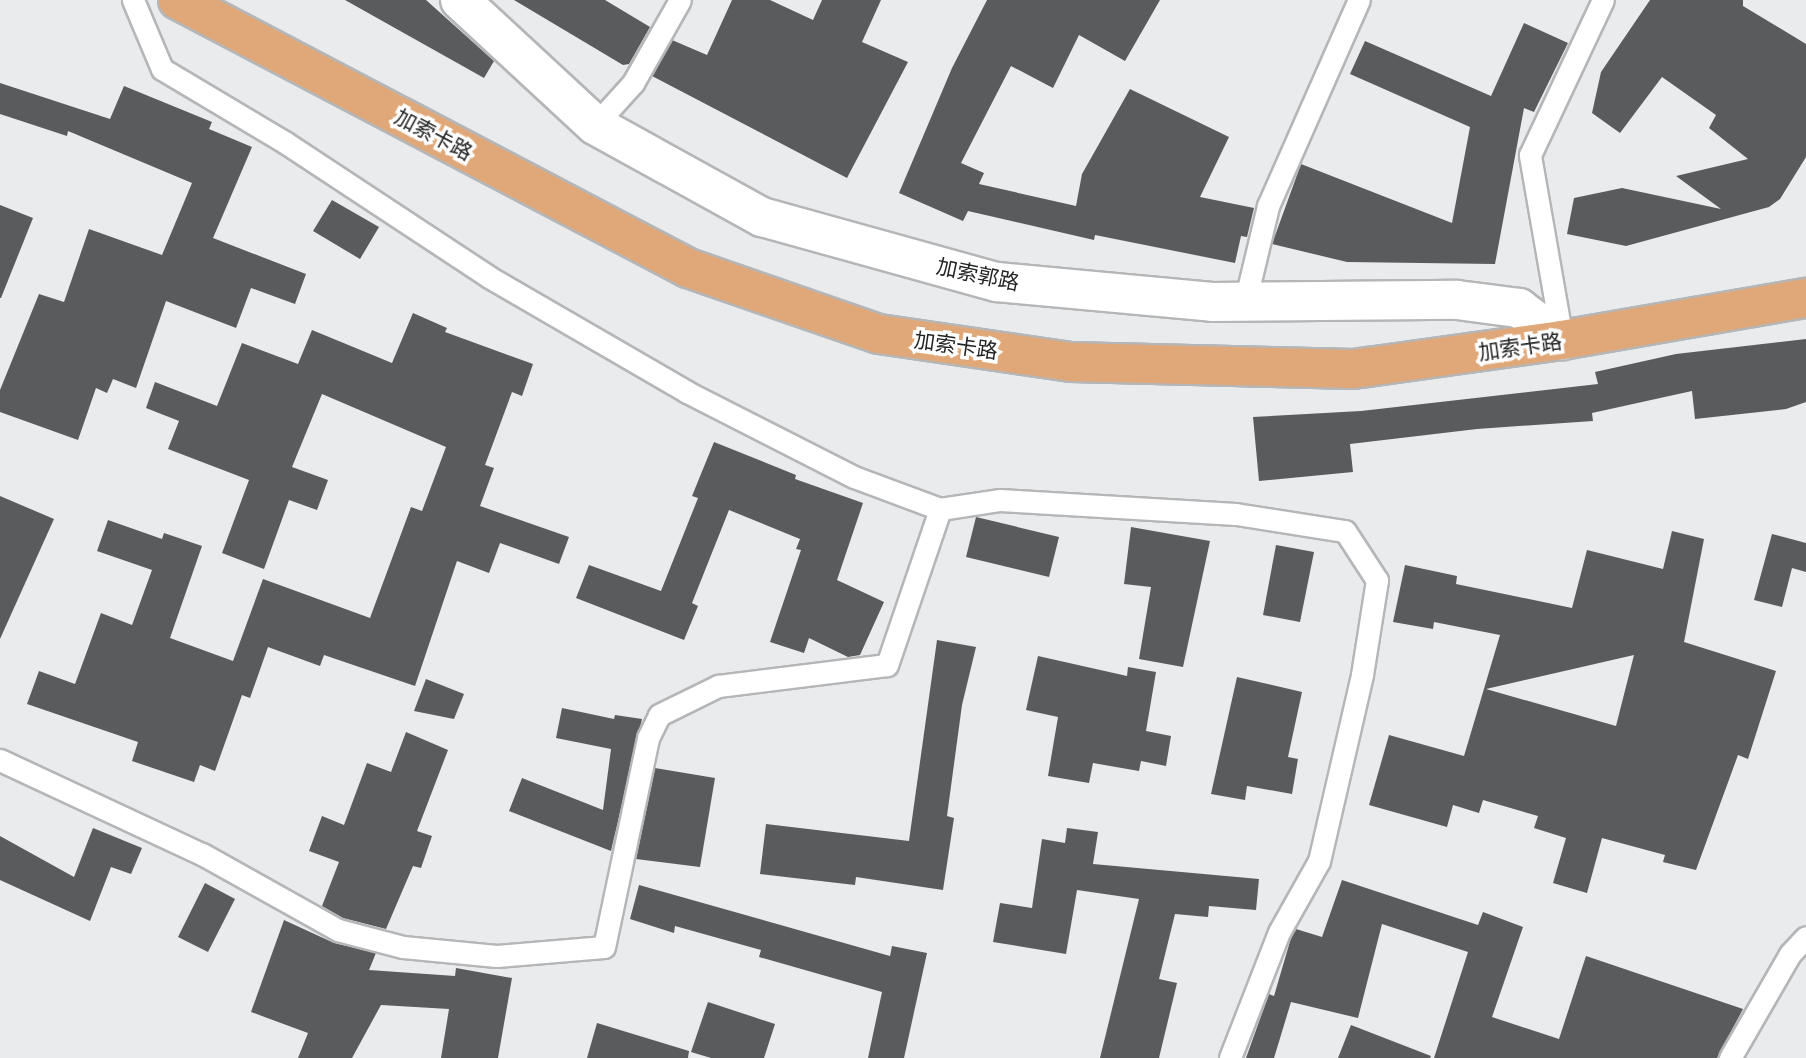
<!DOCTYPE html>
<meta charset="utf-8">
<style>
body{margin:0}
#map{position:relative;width:1806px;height:1058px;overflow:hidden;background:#e9ebed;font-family:Quicksand,"Noto Sans SC",sans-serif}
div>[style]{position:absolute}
.building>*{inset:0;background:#5a5b5d}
.roads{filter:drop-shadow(2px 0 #b5b6b8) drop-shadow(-2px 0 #b5b6b8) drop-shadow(0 2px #b5b6b8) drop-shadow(0 -2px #b5b6b8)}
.service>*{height:21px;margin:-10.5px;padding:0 10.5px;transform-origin:10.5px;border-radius:10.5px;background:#fff}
.minor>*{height:38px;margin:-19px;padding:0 19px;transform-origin:19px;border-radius:19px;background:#fff}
.primary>*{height:38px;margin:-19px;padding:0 19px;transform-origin:19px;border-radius:19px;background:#e0a878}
span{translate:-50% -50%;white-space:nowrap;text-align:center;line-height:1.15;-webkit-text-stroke:7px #fff;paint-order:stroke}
.street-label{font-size:21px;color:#232425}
</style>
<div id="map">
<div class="building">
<i style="clip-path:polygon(345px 0,426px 0,494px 61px,484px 78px)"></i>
<i style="clip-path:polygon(514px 0,605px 0,650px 27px,629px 64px,623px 65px)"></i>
<i style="clip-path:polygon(732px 0,770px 0,813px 20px,822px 0,881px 0,862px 42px,908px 62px,847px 178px,652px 76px,672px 40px,707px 55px)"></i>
<i style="clip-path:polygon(987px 0,1160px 0,1125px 61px,1079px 35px,1053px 88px,1011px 66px,961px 163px,984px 173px,979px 184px,1076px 206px,1082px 174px,1130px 89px,1229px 137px,1200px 197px,1254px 208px,1247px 237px,1241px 236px,1235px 263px,1095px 235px,1094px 240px,968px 211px,963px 221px,899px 193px,952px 68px)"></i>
<i style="clip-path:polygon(1650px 0,1743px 0,1743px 6px,1806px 44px,1806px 157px,1780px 199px,1769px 207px,1626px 246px,1567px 234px,1574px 198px,1622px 188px,1721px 209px,1676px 176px,1748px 159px,1709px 128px,1716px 115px,1662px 77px,1620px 133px,1592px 113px,1601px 72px)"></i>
<i style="clip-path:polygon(1524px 23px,1568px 43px,1534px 112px,1524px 108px,1495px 264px,1347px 262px,1272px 244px,1301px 164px,1452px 223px,1470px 127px,1350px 74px,1365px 41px,1491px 96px)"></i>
<i style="clip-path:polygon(0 83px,110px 119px,124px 86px,212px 122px,209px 129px,252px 147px,213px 238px,306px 274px,295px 304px,251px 288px,236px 328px,166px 301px,136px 388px,113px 379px,107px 393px,96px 388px,78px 440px,0 412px,0 390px,39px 294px,64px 302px,89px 229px,162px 255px,192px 183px,68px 131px,67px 136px,0 114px)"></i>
<i style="clip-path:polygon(332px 200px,379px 227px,360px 259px,313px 231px)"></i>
<i style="clip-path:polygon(0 205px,33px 218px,1px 298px,0 298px)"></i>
<i style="clip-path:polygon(413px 313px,447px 328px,445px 332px,533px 364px,522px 396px,512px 392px,485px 465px,494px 468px,480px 506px,569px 537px,559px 564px,500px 543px,489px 573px,457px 561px,415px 686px,324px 655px,320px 666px,268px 647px,250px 698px,242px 695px,215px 771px,200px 765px,194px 782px,132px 761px,138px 742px,27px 704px,39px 671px,75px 684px,101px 613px,132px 625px,152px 570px,97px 551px,108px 520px,162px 539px,164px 533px,202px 546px,170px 638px,233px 661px,263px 579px,370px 618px,411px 507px,422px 511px,446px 447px,322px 394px,292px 467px,328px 480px,317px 510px,289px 500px,264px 569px,222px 553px,249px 480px,168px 449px,179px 421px,146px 408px,155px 382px,217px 406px,242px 343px,298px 364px,312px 330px,392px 363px)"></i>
<i style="clip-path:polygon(1806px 339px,1806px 402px,1786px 409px,1695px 419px,1692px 391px,1592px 413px,1593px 421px,1477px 429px,1350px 444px,1353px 472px,1259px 481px,1253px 417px,1361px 411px,1598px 384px,1595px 372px,1676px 354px)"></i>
<i style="clip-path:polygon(714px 442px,796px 475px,795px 479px,863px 503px,837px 580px,884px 602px,860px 655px,848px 657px,809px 638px,804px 653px,770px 642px,801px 550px,796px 549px,800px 539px,729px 510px,692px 603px,698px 606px,684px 640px,576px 598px,589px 565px,661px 591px,698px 498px,692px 496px)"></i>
<i style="clip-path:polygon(0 496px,54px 519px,0 639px)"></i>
<i style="clip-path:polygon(976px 517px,1059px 537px,1049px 577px,966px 557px)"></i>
<i style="clip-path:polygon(1131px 527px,1210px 541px,1183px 667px,1139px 659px,1151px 587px,1124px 584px)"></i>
<i style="clip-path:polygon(evenodd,1672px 531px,1704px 539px,1684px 642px,1776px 671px,1748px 759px,1738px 755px,1696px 870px,1663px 862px,1665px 855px,1602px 838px,1587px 893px,1553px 883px,1566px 838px,1534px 828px,1538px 816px,1483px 800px,1479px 813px,1453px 805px,1447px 827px,1369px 805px,1389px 735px,1464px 756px,1500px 635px,1434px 622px,1433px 629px,1393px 622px,1405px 565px,1457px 576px,1456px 584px,1572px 608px,1587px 550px,1663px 569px,1672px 531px,1634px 655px,1616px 726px,1486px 689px,1634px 655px)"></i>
<i style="clip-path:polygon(1772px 534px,1806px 543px,1806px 572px,1792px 568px,1782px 607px,1754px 600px)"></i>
<i style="clip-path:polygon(1276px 545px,1314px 552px,1300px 622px,1263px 615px)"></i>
<i style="clip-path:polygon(937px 640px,976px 647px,962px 705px,947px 816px,954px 818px,943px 890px,856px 877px,855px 885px,760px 874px,766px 824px,909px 841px)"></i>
<i style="clip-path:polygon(1038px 656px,1127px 676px,1128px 667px,1156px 672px,1146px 731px,1171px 736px,1166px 766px,1141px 761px,1139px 771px,1093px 763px,1089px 783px,1048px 776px,1058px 717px,1026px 710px)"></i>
<i style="clip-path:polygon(1237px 677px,1302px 692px,1288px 757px,1298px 759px,1292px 794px,1247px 786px,1245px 800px,1211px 794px)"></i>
<i style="clip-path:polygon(426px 679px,464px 694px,454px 719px,414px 711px)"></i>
<i style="clip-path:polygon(562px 708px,614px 719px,615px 715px,642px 719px,611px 851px,509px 811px,522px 778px,603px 810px,611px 749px,556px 738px)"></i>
<i style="clip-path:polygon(406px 732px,448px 750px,417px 831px,432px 836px,421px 868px,413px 866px,386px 929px,343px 918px,322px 906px,339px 862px,309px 851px,322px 816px,344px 825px,367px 763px,391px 772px)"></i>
<i style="clip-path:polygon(655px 768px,715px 778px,700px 867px,636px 859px)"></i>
<i style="clip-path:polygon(93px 828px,142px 848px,131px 874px,111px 867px,90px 921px,0 880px,0 836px,74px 877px)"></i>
<i style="clip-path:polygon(1067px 828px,1098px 832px,1093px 864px,1259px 879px,1256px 910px,1209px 906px,1208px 917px,1175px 914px,1159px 979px,1177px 983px,1159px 1058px,1100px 1058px,1139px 899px,1077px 890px,1066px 954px,993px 942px,1000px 903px,1032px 908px,1042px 839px,1065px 843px)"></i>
<i style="clip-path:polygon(1342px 880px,1478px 925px,1483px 912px,1523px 927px,1492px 1017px,1559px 1039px,1586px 956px,1743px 1009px,1717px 1058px,1434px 1058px,1468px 952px,1382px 924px,1358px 1018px,1291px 1002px,1274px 1058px,1246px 1058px,1269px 994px,1274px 996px,1291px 938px,1296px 929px,1322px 937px)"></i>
<i style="clip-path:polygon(205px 883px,235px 899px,208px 952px,178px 937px)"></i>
<i style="clip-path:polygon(639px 885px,890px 956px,892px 946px,927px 953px,904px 1058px,868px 1058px,882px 992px,759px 957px,761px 950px,675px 926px,674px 933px,630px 919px)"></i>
<i style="clip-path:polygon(284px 920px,334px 943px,376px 953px,369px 970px,455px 976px,456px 968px,512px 978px,498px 1058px,441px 1058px,449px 1009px,381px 1005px,352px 1058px,298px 1058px,308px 1033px,251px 1012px)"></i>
<i style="clip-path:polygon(708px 1002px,775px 1024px,764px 1058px,711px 1058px,691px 1052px)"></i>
<i style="clip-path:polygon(597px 1023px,689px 1051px,688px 1058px,587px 1058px)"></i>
<i style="clip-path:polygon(1351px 1025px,1431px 1056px,1430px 1058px,1338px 1058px)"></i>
</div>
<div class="roads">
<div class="service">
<i style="left:133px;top:0;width:75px;rotate:67.2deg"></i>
<i style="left:162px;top:69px;width:144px;rotate:30.8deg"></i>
<i style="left:286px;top:143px;width:243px;rotate:33.4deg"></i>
<i style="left:489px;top:277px;width:229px;rotate:30.1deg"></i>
<i style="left:687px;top:392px;width:187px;rotate:27deg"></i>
<i style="left:854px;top:477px;width:92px;rotate:20.4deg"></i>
<i style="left:940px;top:509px;width:61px;rotate:-8.5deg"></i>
<i style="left:1000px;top:500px;width:236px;rotate:3.4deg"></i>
<i style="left:1236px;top:514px;width:110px;rotate:8.9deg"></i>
<i style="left:1345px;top:531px;width:59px;rotate:56.9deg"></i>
<i style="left:1377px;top:580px;width:96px;rotate:99deg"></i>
<i style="left:1362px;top:675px;width:191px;rotate:103deg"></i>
<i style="left:1319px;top:861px;width:81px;rotate:119.4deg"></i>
<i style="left:1279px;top:932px;width:135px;rotate:111.3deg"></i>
<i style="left:595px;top:125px;width:57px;rotate:-47.9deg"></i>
<i style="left:633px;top:83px;width:95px;rotate:-60.5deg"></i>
<i style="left:1245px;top:302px;width:99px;rotate:-76.5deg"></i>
<i style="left:1268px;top:206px;width:225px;rotate:-66.2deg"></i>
<i style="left:1562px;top:339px;width:187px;rotate:-99.9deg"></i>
<i style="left:1530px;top:155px;width:171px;rotate:-64.8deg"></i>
<i style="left:0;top:760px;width:223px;rotate:25deg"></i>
<i style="left:202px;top:854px;width:156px;rotate:29.2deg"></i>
<i style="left:338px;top:930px;width:67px;rotate:14.7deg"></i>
<i style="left:403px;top:947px;width:94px;rotate:5.5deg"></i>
<i style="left:497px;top:956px;width:107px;rotate:-4.8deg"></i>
<i style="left:604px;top:947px;width:214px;rotate:-78.1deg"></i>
<i style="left:648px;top:738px;width:25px;rotate:-64deg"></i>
<i style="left:659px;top:715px;width:66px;rotate:-26.2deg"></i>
<i style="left:718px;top:686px;width:170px;rotate:-7.1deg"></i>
<i style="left:887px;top:665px;width:165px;rotate:-71.2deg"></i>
<i style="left:1730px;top:1058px;width:120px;rotate:-60deg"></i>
<i style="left:1790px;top:954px;width:23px;rotate:-47deg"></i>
</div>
<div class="minor">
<i style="left:460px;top:0;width:184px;rotate:42.8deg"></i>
<i style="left:595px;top:125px;width:191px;rotate:28.9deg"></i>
<i style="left:762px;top:217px;width:244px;rotate:15.5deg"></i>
<i style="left:997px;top:282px;width:216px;rotate:5.3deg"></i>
<i style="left:1212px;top:302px;width:245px;rotate:-0.5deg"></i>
<i style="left:1457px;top:300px;width:63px;rotate:7.4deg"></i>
<i style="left:1519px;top:308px;width:54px;rotate:36.7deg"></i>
</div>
<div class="primary">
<i style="left:178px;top:0;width:576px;rotate:27.72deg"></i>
<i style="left:688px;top:268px;width:202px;rotate:19.1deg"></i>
<i style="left:879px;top:334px;width:194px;rotate:8.3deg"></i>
<i style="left:1071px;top:362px;width:282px;rotate:1.4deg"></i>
<i style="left:1353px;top:369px;width:211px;rotate:-7.9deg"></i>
<i style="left:1562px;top:340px;width:248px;rotate:-9.8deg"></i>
</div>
</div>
<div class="street-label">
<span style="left:434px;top:134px;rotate:28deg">加索卡路</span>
<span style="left:978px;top:274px;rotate:12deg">加索郭路</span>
<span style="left:956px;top:345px;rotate:8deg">加索卡路</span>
<span style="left:1520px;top:346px;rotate:-8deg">加索卡路</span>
</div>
</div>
